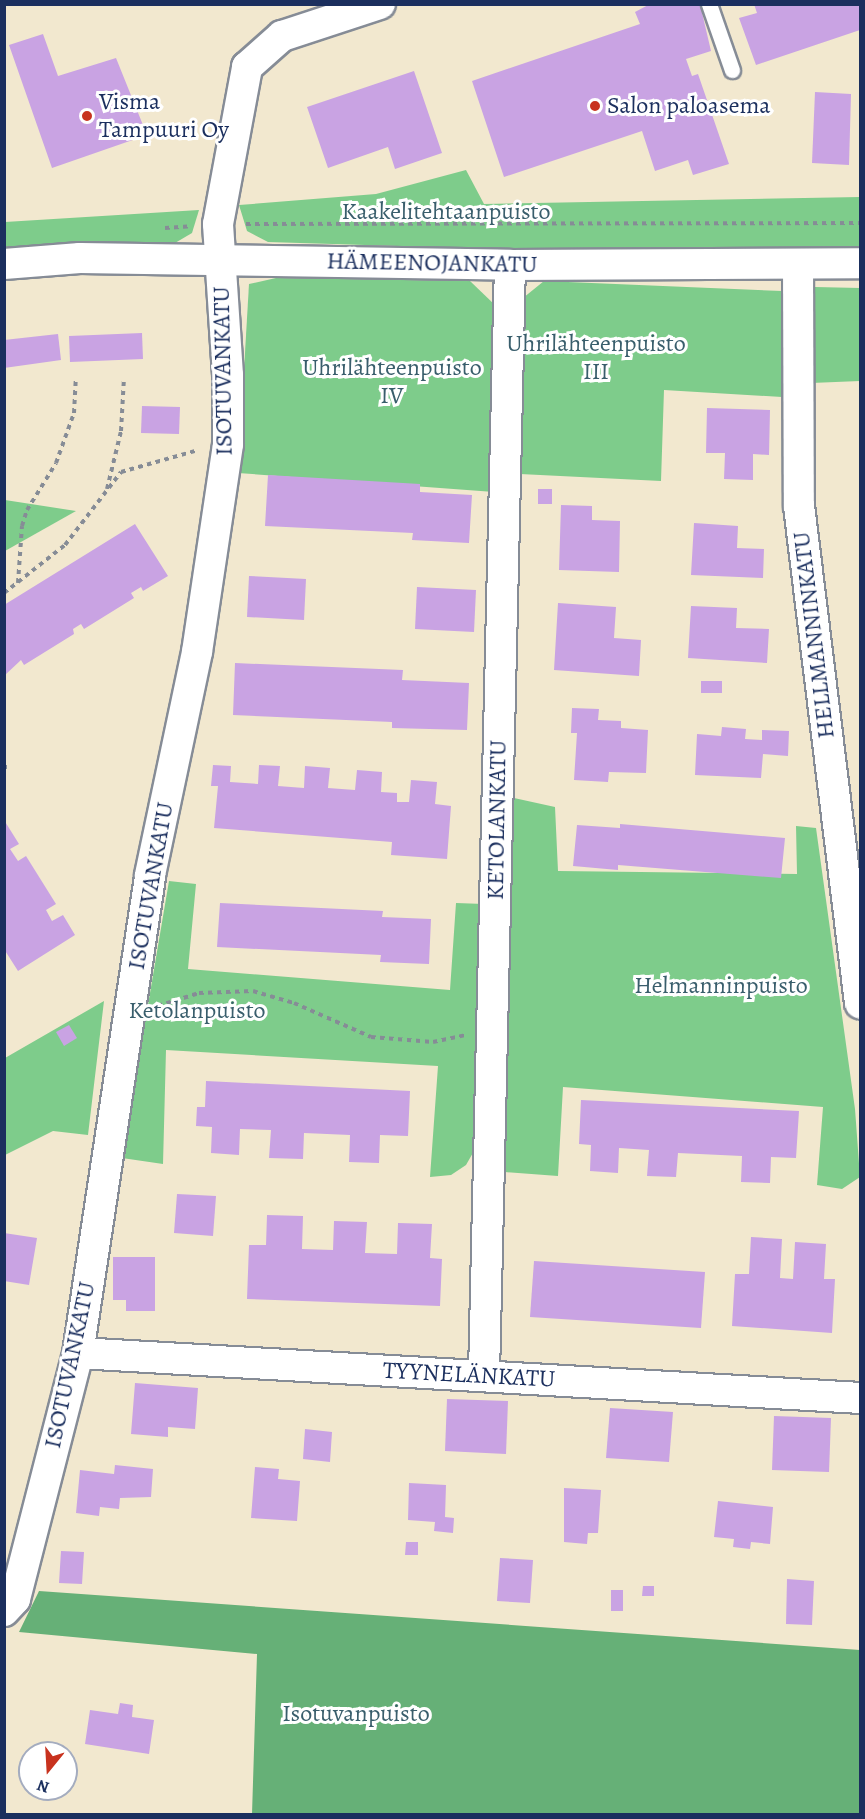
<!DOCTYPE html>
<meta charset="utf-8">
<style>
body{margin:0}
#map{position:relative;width:865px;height:1819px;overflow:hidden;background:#f2e8cf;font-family:Alegreya,serif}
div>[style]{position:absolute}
.green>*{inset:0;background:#7ecc8b}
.forest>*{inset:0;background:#66b077}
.building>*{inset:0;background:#c9a3e3}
.path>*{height:4px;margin-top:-2px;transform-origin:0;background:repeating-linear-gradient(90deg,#868c96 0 4.5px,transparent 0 9px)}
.roads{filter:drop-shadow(2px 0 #868c96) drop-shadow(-2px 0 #868c96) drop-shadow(0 2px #868c96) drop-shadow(0 -2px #868c96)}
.lane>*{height:15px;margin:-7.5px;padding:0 7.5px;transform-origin:7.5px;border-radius:7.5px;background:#fff}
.street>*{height:30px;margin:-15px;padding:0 15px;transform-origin:15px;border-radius:15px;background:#fff}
.dots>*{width:16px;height:16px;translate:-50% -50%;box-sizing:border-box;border:3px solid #fff;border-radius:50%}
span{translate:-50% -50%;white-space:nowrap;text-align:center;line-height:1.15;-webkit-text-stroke:6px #fff;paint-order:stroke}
.poi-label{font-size:24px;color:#1b2f5e}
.left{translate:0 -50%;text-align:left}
.park-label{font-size:24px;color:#395e6c}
.street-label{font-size:24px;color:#1b2f5e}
.frame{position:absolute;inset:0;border:6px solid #1b2f5e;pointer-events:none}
.north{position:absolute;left:18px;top:1741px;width:60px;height:60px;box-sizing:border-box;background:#fff;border:2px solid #a4acbf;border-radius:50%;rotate:198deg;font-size:16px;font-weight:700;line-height:24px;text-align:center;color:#1b2f5e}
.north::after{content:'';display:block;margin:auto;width:21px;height:27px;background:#c8321e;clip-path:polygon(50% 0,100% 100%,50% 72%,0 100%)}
</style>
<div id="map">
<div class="green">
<i style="clip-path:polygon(466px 170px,484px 204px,860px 197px,860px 247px,526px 250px,268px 242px,247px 231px,239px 205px,376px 194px)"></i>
<i style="clip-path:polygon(199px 210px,192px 233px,175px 243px,5px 252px,5px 222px)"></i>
<i style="clip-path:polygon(276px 278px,470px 281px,496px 306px,494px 492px,238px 473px,249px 284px)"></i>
<i style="clip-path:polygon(544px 281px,782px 291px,782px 397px,664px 390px,661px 481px,520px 474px,523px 298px)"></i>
<i style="clip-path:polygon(815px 287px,860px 288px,860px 381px,811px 383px)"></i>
<i style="clip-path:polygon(4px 500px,5px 500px,76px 511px,5px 551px)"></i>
<i style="clip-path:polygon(514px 798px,555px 807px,558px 871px,797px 874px,796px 826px,816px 828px,855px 1109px,860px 1177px,842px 1189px,817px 1185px,823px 1107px,563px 1087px,558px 1176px,505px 1172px)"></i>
<i style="clip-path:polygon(169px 881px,196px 884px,188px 969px,450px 990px,456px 903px,484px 904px,474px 1151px,466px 1165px,451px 1175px,430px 1177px,438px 1066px,166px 1050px,163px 1164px,122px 1158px)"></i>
<i style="clip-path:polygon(104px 1001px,88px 1135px,53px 1131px,5px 1155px,5px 1058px)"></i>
</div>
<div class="forest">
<i style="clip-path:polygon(39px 1591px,860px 1650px,860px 1814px,252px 1814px,257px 1654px,19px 1632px)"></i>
</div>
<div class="building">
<i style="clip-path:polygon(650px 4px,700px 4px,711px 51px,686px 59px,692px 76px,698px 74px,729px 164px,693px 175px,688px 160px,655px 171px,642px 131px,504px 177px,472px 81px,640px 24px,635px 12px)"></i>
<i style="clip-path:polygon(754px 4px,860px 4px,860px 30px,756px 65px,739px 18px,757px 13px)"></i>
<i style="clip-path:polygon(43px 34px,58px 76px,116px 58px,147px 135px,52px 168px,9px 45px)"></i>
<i style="clip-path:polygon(414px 71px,442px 153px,395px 169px,388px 147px,328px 168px,307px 107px)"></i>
<i style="clip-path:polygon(815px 92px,851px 94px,849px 165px,812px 163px)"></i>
<i style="clip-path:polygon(142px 333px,143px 359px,70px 362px,69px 336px)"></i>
<i style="clip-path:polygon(58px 334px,61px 360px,4px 368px,4px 340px)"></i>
<i style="clip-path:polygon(142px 406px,180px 407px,179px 434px,141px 433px)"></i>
<i style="clip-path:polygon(707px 408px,770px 410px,769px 455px,753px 454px,753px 480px,724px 479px,725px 453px,706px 453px)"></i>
<i style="clip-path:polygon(268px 475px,420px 484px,420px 492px,472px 495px,469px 543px,412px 540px,413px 533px,265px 526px)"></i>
<i style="clip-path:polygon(538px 489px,552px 489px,552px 504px,538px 504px)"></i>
<i style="clip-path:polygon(561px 505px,592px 506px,592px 520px,620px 521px,619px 572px,559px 570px)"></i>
<i style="clip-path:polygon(694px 523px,738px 526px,737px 548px,764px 549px,763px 578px,691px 575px)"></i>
<i style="clip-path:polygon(135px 524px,168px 576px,143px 591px,141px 587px,131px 593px,134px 598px,84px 629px,81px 624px,73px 629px,74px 634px,24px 665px,21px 660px,4px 676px,4px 605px)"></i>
<i style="clip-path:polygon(249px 576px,306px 579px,304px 620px,247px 617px)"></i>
<i style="clip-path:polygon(417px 587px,476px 590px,474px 632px,415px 629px)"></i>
<i style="clip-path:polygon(558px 603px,616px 607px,614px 638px,641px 640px,639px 676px,554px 670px)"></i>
<i style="clip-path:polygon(691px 606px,737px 608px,736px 628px,769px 629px,767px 663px,688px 658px)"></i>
<i style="clip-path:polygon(235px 663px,403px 670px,402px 680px,469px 683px,467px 730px,392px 728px,392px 722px,233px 715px)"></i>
<i style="clip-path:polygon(701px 681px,722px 681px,722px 693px,701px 693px)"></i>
<i style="clip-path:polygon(572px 708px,599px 709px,598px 720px,621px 721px,621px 728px,648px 730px,646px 773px,609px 772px,608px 782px,574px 780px,577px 733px,571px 733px)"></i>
<i style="clip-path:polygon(722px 727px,746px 729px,745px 739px,762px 740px,762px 730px,789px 731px,788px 756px,763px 754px,761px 778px,695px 775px,697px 734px,721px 736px)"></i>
<i style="clip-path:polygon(213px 765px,231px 766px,230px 782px,258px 784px,259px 765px,280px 766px,278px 786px,304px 788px,305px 766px,330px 768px,328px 788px,355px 790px,357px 770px,382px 772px,381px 792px,397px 793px,397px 802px,409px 802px,411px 780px,437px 782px,435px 804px,451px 806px,447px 859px,391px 855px,392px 842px,214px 828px,218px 786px,211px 786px)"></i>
<i style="clip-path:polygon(4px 820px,19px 844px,10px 849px,18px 861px,26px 856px,56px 904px,46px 910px,52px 921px,63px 915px,75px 935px,18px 971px,4px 949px)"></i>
<i style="clip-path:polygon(620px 824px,785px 838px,781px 878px,618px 865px,618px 870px,573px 866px,577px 825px,620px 828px)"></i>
<i style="clip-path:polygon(220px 903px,383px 911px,382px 917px,431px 919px,429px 964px,380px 962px,381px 955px,217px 947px)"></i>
<i style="clip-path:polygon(69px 1025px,77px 1038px,64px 1046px,56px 1032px)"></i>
<i style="clip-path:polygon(206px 1081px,410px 1091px,408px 1136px,380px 1135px,379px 1163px,349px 1162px,350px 1135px,304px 1133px,303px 1159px,269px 1158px,271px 1130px,240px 1129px,239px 1155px,211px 1153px,212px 1127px,196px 1126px,197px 1107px,205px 1107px)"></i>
<i style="clip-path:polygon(581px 1100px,799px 1111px,796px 1158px,771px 1157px,770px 1183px,741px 1182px,742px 1156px,678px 1153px,676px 1177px,647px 1176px,649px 1150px,619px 1148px,618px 1173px,590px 1171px,591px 1145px,579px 1144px)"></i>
<i style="clip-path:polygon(177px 1194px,216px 1196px,213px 1236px,174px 1233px)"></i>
<i style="clip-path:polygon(267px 1215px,303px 1216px,302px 1249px,333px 1250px,334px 1221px,367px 1222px,365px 1253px,397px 1254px,398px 1223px,432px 1224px,430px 1258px,442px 1259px,440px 1306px,247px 1299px,249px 1245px,266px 1245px)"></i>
<i style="clip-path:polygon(4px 1233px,37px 1238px,29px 1285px,4px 1281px)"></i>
<i style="clip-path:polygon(751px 1237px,782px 1239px,780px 1278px,793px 1279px,795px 1242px,826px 1244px,824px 1279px,835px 1279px,832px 1333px,732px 1326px,735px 1274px,749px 1274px)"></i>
<i style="clip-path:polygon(113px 1257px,155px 1257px,155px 1311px,126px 1311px,126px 1300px,113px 1300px)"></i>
<i style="clip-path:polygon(534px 1261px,705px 1272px,701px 1328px,530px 1317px)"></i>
<i style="clip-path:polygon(135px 1383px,198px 1388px,195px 1429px,168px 1427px,168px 1437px,131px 1434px)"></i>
<i style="clip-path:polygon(447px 1399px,508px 1401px,506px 1454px,445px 1451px)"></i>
<i style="clip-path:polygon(610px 1408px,673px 1412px,669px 1462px,606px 1458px)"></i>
<i style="clip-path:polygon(774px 1416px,831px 1418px,829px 1472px,772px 1470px)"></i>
<i style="clip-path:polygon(305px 1429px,332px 1432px,330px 1462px,303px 1459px)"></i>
<i style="clip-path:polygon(115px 1465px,153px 1469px,151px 1497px,120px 1498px,119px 1509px,100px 1507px,99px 1516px,76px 1513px,80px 1470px,114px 1474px)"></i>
<i style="clip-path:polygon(255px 1467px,279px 1469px,278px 1479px,300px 1481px,297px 1521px,251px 1518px)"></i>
<i style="clip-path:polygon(409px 1483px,446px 1485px,445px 1517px,454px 1518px,453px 1533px,434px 1531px,435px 1522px,408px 1520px)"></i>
<i style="clip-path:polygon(564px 1488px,601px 1490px,598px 1533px,588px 1533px,587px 1544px,564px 1542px)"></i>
<i style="clip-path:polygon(718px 1501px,773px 1507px,770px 1544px,751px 1542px,750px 1549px,733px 1547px,734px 1539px,714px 1537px)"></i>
<i style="clip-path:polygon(406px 1542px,418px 1542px,418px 1555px,405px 1555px)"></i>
<i style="clip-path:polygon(61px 1551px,84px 1552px,82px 1584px,59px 1583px)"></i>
<i style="clip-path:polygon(500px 1558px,533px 1560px,530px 1603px,497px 1601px)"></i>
<i style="clip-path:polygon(787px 1579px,814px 1581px,812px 1625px,786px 1624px)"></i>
<i style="clip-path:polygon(643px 1586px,654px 1586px,654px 1596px,642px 1596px)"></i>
<i style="clip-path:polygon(611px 1590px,623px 1590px,623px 1611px,611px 1611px)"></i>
<i style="clip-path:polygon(120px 1703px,133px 1705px,132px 1717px,154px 1720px,149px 1754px,85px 1744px,90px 1710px,118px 1714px)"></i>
</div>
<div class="path">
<i style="left:246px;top:224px;width:614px;rotate:-0.09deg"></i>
<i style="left:165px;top:228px;width:26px;rotate:-4deg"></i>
<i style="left:107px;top:489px;width:60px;rotate:-76.4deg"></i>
<i style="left:121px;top:431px;width:54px;rotate:-86.8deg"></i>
<i style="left:18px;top:583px;width:57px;rotate:-86deg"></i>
<i style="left:22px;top:526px;width:17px;rotate:-73deg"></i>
<i style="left:27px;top:510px;width:55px;rotate:-58.3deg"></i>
<i style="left:56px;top:463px;width:53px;rotate:-70.2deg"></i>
<i style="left:74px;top:413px;width:34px;rotate:-87deg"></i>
<i style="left:4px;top:593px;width:78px;rotate:-38.2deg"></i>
<i style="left:65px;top:545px;width:92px;rotate:-52.5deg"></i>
<i style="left:121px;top:472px;width:80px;rotate:-15.9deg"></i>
<i style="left:4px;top:767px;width:3px"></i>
<i style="left:158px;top:1006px;width:43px;rotate:-17.6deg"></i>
<i style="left:199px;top:993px;width:54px;rotate:-2.1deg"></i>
<i style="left:253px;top:991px;width:43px;rotate:16.3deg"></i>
<i style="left:294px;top:1003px;width:84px;rotate:23.8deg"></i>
<i style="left:371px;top:1037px;width:62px;rotate:4.6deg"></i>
<i style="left:433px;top:1042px;width:33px;rotate:-12deg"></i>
</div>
<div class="roads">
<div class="lane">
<i style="left:709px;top:4px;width:70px;rotate:70.8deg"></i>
</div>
<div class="street">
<i style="left:4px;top:264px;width:76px;rotate:-4.5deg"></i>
<i style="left:80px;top:258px;width:430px;rotate:0.9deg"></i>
<i style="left:510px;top:265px;width:350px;rotate:-0.3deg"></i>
<i style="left:798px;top:265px;width:241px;rotate:89.8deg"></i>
<i style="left:799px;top:506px;width:501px;rotate:83deg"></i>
<i style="left:78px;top:1353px;width:783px;rotate:3.29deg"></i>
<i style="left:484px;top:1375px;width:1110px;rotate:-88.66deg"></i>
<i style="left:4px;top:1611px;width:16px;rotate:-47deg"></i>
<i style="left:15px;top:1599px;width:254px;rotate:-75.6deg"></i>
<i style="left:78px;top:1353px;width:483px;rotate:-81.4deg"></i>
<i style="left:150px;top:875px;width:228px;rotate:-78.1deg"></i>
<i style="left:197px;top:652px;width:210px;rotate:-81.5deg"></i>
<i style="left:228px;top:444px;width:69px;rotate:-90deg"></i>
<i style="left:228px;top:375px;width:151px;rotate:-93.8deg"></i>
<i style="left:218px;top:224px;width:160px;rotate:-79.5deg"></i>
<i style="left:247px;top:67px;width:47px;rotate:-41.5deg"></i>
<i style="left:282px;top:36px;width:103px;rotate:-18.1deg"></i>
</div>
</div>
<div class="dots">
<i style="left:595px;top:106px;background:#c8321e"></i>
<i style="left:87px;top:116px;background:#c8321e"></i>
</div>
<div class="poi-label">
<span class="left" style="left:99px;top:116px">Visma<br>Tampuuri Oy</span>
<span class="left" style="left:607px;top:106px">Salon paloasema</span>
</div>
<div class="park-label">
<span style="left:446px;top:212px">Kaakelitehtaanpuisto</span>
<span style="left:596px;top:358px">Uhrilähteenpuisto<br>III</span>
<span style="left:392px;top:382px">Uhrilähteenpuisto<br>IV</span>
<span style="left:721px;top:986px">Helmanninpuisto</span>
<span style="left:197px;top:1011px">Ketolanpuisto</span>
<span style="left:356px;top:1714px">Isotuvanpuisto</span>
</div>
<div class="street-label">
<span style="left:432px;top:263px;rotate:1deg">HÄMEENOJANKATU</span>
<span style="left:223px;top:371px;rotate:-91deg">ISOTUVANKATU</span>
<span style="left:814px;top:635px;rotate:-97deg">HELLMANNINKATU</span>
<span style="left:497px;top:820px;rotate:-89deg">KETOLANKATU</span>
<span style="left:151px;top:886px;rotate:-80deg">ISOTUVANKATU</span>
<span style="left:70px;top:1365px;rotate:-78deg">ISOTUVANKATU</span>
<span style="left:469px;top:1375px;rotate:3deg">TYYNELÄNKATU</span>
</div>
<div class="frame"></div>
<div class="north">N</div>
</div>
